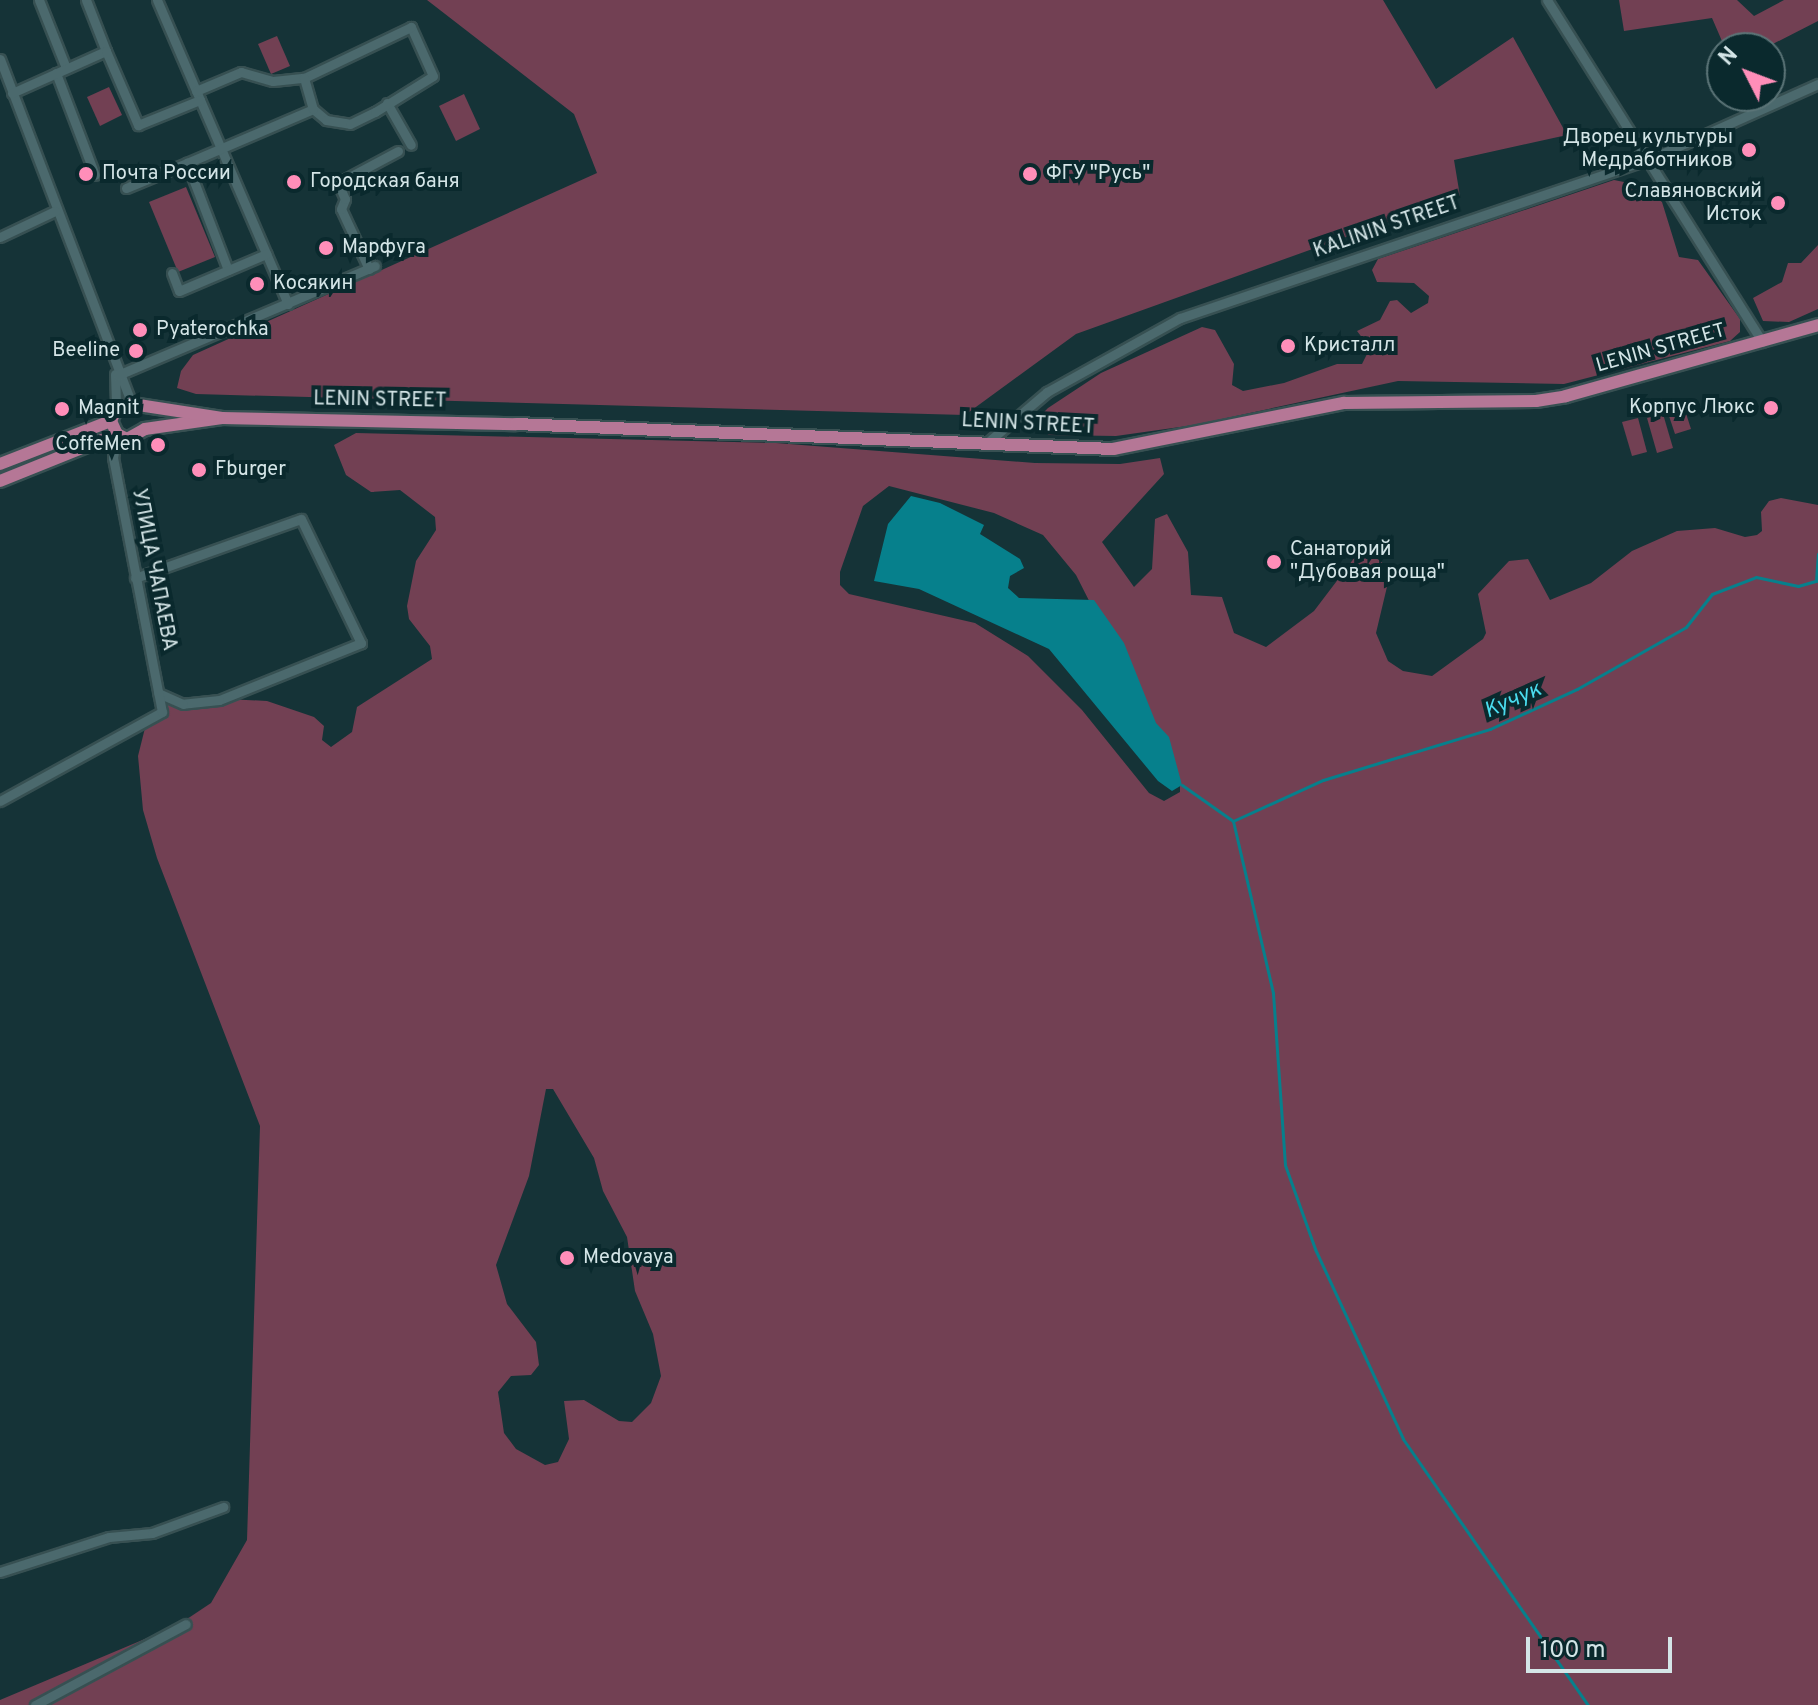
<!DOCTYPE html>
<meta charset="utf-8">
<style>
body{margin:0}
#map{position:relative;width:1818px;height:1705px;overflow:hidden;background:#153337;font-family:Overpass,sans-serif}
div>[style]{position:absolute}
.green>*{inset:0;background:#724053}
.water>*{inset:0;background:#06808c}
.stream>*{height:3px;margin:-1.5px;padding:0 1.5px;transform-origin:1.5px;border-radius:1.5px;background:#06808c}
.roads{filter:drop-shadow(2px 0 #375052) drop-shadow(-2px 0 #375052) drop-shadow(0 2px #375052) drop-shadow(0 -2px #375052)}
.minor>*{height:9px;margin:-4.5px;padding:0 4.5px;transform-origin:4.5px;border-radius:4.5px;background:#4b696d}
.major>*{height:12px;margin:-6px;padding:0 6px;transform-origin:6px;border-radius:6px;background:#b57796}
.dots>*{width:22px;height:22px;translate:-50% -50%;box-sizing:border-box;border:4px solid #0a292d;border-radius:50%}
span{translate:-50% -50%;white-space:nowrap;text-align:center;line-height:1.15;-webkit-text-stroke:8px #0a292d;paint-order:stroke}
.poi-label{font-size:20px;color:#d4e5e7}
.right{translate:-100% -50%;text-align:right}
.left{translate:0 -50%;text-align:left}
.street-label{font-size:20px;color:#d4e5e7}
.water-label{font-size:22px;color:#4adcee;font-style:italic}
.north{position:absolute;left:1706px;top:32px;width:80px;height:80px;box-sizing:border-box;background:#0a292d;border:2px solid #5b7477;border-radius:50%;rotate:312deg;font-size:22px;font-weight:700;line-height:32px;text-align:center;color:#d4e5e7}
.north::after{content:'';display:block;margin:auto;width:28px;height:36px;background:#ff8eb9;clip-path:polygon(50% 0,100% 100%,50% 72%,0 100%)}
.scale{position:absolute;left:1526px;top:1637px;width:146px;height:36px;box-sizing:border-box;border:4px solid #d4e5e7;border-top:0;padding-left:10px;font-size:24px;line-height:28px;white-space:nowrap;color:#d4e5e7;-webkit-text-stroke:6px #0a292d;paint-order:stroke}
</style>
<div id="map">
<div class="green">
<i style="clip-path:polygon(427px 0,1383px 0,1436px 89px,1513px 37px,1567px 135px,1454px 160px,1460px 196px,1076px 334px,965px 415px,196px 394px,177px 388px,181px 371px,193px 355px,597px 173px,574px 114px)"></i>
<i style="clip-path:polygon(1619px 0,1737px 0,1754px 16px,1784px 0,1818px 0,1818px 21px,1765px 48px,1725px 48px,1712px 18px,1624px 31px)"></i>
<i style="clip-path:polygon(277px 36px,290px 66px,271px 74px,258px 44px)"></i>
<i style="clip-path:polygon(109px 87px,122px 115px,100px 126px,87px 97px)"></i>
<i style="clip-path:polygon(464px 94px,480px 129px,456px 141px,439px 106px)"></i>
<i style="clip-path:polygon(1614px 180px,1639px 185px,1662px 202px,1679px 257px,1698px 260px,1740px 319px,1740px 332px,1730px 341px,1564px 384px,1398px 381px,1194px 425px,1116px 436px,1049px 435px,1039px 429px,1039px 417px,1048px 408px,1101px 373px,1202px 327px,1215px 330px,1234px 364px,1232px 385px,1243px 391px,1284px 383px,1337px 364px,1362px 364px,1370px 348px,1357px 331px,1380px 320px,1390px 301px,1397px 300px,1411px 313px,1428px 303px,1429px 296px,1414px 283px,1377px 282px,1372px 270px,1378px 259px)"></i>
<i style="clip-path:polygon(186px 187px,215px 257px,178px 272px,149px 202px)"></i>
<i style="clip-path:polygon(1818px 245px,1818px 309px,1789px 322px,1763px 321px,1753px 298px,1782px 282px,1788px 263px,1801px 263px)"></i>
<i style="clip-path:polygon(1682px 401px,1691px 429px,1675px 434px,1666px 407px)"></i>
<i style="clip-path:polygon(1663px 414px,1673px 448px,1657px 453px,1647px 418px)"></i>
<i style="clip-path:polygon(1638px 418px,1647px 452px,1632px 456px,1622px 422px)"></i>
<i style="clip-path:polygon(evenodd,356px 433px,776px 443px,1035px 463px,1120px 464px,1160px 458px,1164px 474px,1102px 542px,1134px 587px,1152px 569px,1155px 519px,1167px 514px,1188px 552px,1191px 595px,1222px 597px,1234px 633px,1266px 647px,1314px 611px,1355px 557px,1375px 557px,1391px 570px,1376px 633px,1388px 661px,1403px 671px,1432px 676px,1483px 639px,1486px 633px,1478px 594px,1509px 561px,1528px 559px,1550px 600px,1591px 583px,1632px 551px,1677px 531px,1715px 528px,1745px 537px,1757px 535px,1762px 531px,1761px 512px,1769px 501px,1781px 498px,1818px 505px,1818px 1705px,0 1705px,0 1700px,178px 1625px,211px 1603px,247px 1540px,260px 1126px,157px 858px,143px 810px,138px 756px,147px 720px,166px 702px,185px 697px,267px 701px,314px 717px,324px 726px,322px 740px,331px 747px,352px 732px,357px 707px,432px 659px,430px 646px,409px 619px,407px 606px,416px 561px,436px 530px,435px 517px,400px 490px,371px 492px,346px 475px,334px 445px,356px 433px,889px 486px,994px 513px,1043px 535px,1076px 575px,1180px 780px,1180px 792px,1164px 801px,1149px 793px,1082px 710px,1028px 656px,975px 623px,849px 594px,840px 585px,840px 572px,863px 506px,889px 486px,356px 433px,546px 1089px,553px 1089px,594px 1158px,603px 1191px,627px 1237px,635px 1291px,653px 1334px,661px 1376px,651px 1403px,632px 1422px,619px 1421px,584px 1400px,564px 1401px,569px 1439px,558px 1462px,545px 1465px,516px 1449px,504px 1433px,498px 1392px,511px 1376px,531px 1375px,539px 1365px,536px 1342px,507px 1304px,496px 1265px,529px 1176px,546px 1089px)"></i>
</div>
<div class="water">
<i style="clip-path:polygon(911px 496px,940px 503px,984px 525px,980px 534px,1020px 559px,1024px 568px,1010px 576px,1008px 588px,1019px 598px,1094px 600px,1124px 643px,1156px 723px,1169px 737px,1182px 785px,1172px 791px,1158px 781px,1049px 649px,919px 589px,874px 581px,888px 524px)"></i>
</div>
<div class="stream">
<i style="left:1182px;top:785px;width:62px;rotate:35.2deg"></i>
<i style="left:1233px;top:821px;width:99px;rotate:-24.5deg"></i>
<i style="left:1323px;top:780px;width:175px;rotate:-17deg"></i>
<i style="left:1490px;top:729px;width:96px;rotate:-24.7deg"></i>
<i style="left:1577px;top:689px;width:125px;rotate:-29.6deg"></i>
<i style="left:1686px;top:627px;width:42px;rotate:-51.8deg"></i>
<i style="left:1712px;top:594px;width:47px;rotate:-21.1deg"></i>
<i style="left:1756px;top:577px;width:43px;rotate:12.1deg"></i>
<i style="left:1798px;top:586px;width:19px;rotate:-16deg"></i>
<i style="left:1816px;top:581px;width:27px;rotate:-86deg"></i>
<i style="left:1233px;top:821px;width:177px;rotate:76.9deg"></i>
<i style="left:1273px;top:993px;width:172px;rotate:86deg"></i>
<i style="left:1285px;top:1165px;width:89px;rotate:70.3deg"></i>
<i style="left:1315px;top:1249px;width:209px;rotate:65.1deg"></i>
<i style="left:1403px;top:1439px;width:324px;rotate:55.2deg"></i>
</div>
<div class="roads">
<div class="minor">
<i style="left:39px;top:0;width:73px;rotate:68.3deg"></i>
<i style="left:86px;top:0;width:55px;rotate:68.6deg"></i>
<i style="left:157px;top:0;width:331px;rotate:66.7deg"></i>
<i style="left:1547px;top:0;width:404px;rotate:57.8deg"></i>
<i style="left:0;top:59px;width:369px;rotate:69.1deg"></i>
<i style="left:56px;top:73px;width:109px;rotate:69.1deg"></i>
<i style="left:196px;top:91px;width:49px;rotate:-22.9deg"></i>
<i style="left:241px;top:72px;width:33px;rotate:16deg"></i>
<i style="left:273px;top:81px;width:31px;rotate:-6deg"></i>
<i style="left:12px;top:93px;width:103px;rotate:-24.1deg"></i>
<i style="left:106px;top:51px;width:81px;rotate:66.6deg"></i>
<i style="left:138px;top:125px;width:67px;rotate:-22deg"></i>
<i style="left:387px;top:103px;width:48px;rotate:60.3deg"></i>
<i style="left:126px;top:188px;width:66px;rotate:-22.3deg"></i>
<i style="left:0;top:237px;width:61px;rotate:-25.3deg"></i>
<i style="left:369px;top:269px;width:66px;rotate:-115deg"></i>
<i style="left:341px;top:209px;width:11px;rotate:-68deg"></i>
<i style="left:345px;top:199px;width:17px;rotate:-114deg"></i>
<i style="left:338px;top:183px;width:68px;rotate:-28.1deg"></i>
<i style="left:228px;top:270px;width:115px;rotate:-111deg"></i>
<i style="left:187px;top:163px;width:137px;rotate:-23.2deg"></i>
<i style="left:313px;top:109px;width:17px;rotate:40deg"></i>
<i style="left:326px;top:120px;width:24px;rotate:9deg"></i>
<i style="left:350px;top:124px;width:28px;rotate:-26deg"></i>
<i style="left:375px;top:112px;width:68px;rotate:-31.8deg"></i>
<i style="left:433px;top:76px;width:54px;rotate:-114.2deg"></i>
<i style="left:411px;top:27px;width:119px;rotate:154.5deg"></i>
<i style="left:304px;top:78px;width:32px;rotate:74deg"></i>
<i style="left:172px;top:273px;width:19px;rotate:69deg"></i>
<i style="left:179px;top:291px;width:95px;rotate:-23deg"></i>
<i style="left:115px;top:374px;width:35px;rotate:88deg"></i>
<i style="left:118px;top:375px;width:279px;rotate:-23deg"></i>
<i style="left:988px;top:442px;width:77px;rotate:-40.3deg"></i>
<i style="left:1047px;top:392px;width:152px;rotate:-29.1deg"></i>
<i style="left:1180px;top:318px;width:496px;rotate:-18.7deg"></i>
<i style="left:1650px;top:159px;width:184px;rotate:-24.1deg"></i>
<i style="left:135px;top:578px;width:176px;rotate:-19.6deg"></i>
<i style="left:301px;top:519px;width:138px;rotate:64.2deg"></i>
<i style="left:361px;top:643px;width:153px;rotate:158.1deg"></i>
<i style="left:219px;top:700px;width:36px;rotate:174deg"></i>
<i style="left:183px;top:704px;width:27px;rotate:-156deg"></i>
<i style="left:0;top:801px;width:185px;rotate:-28.8deg"></i>
<i style="left:162px;top:712px;width:259px;rotate:-100.9deg"></i>
<i style="left:113px;top:458px;width:24px;rotate:-81deg"></i>
<i style="left:0;top:1572px;width:114px;rotate:-17.8deg"></i>
<i style="left:109px;top:1537px;width:43px;rotate:-5.3deg"></i>
<i style="left:152px;top:1533px;width:76px;rotate:-20.1deg"></i>
<i style="left:35px;top:1705px;width:171px;rotate:-28.2deg"></i>
</div>
<div class="major">
<i style="left:222px;top:418px;width:78px;rotate:171.9deg"></i>
<i style="left:145px;top:429px;width:21px;rotate:151deg"></i>
<i style="left:127px;top:439px;width:11px;rotate:-153deg"></i>
<i style="left:117px;top:434px;width:14px;rotate:-115deg"></i>
<i style="left:111px;top:421px;width:13px;rotate:-67deg"></i>
<i style="left:116px;top:409px;width:17px;rotate:-17deg"></i>
<i style="left:132px;top:404px;width:91px;rotate:8.8deg"></i>
<i style="left:222px;top:418px;width:294px;rotate:1.2deg"></i>
<i style="left:516px;top:424px;width:598px;rotate:2.4deg"></i>
<i style="left:1113px;top:449px;width:236px;rotate:-11.3deg"></i>
<i style="left:1344px;top:403px;width:192px;rotate:-0.6deg"></i>
<i style="left:1536px;top:401px;width:30px;rotate:-9deg"></i>
<i style="left:1566px;top:396px;width:262px;rotate:-15.7deg"></i>
<i style="left:0;top:464px;width:119px;rotate:-21.2deg"></i>
<i style="left:0;top:481px;width:126px;rotate:-21.9deg"></i>
</div>
</div>
<div class="dots">
<i style="left:1749px;top:150px;background:#ff8eb9"></i>
<i style="left:86px;top:174px;background:#ff8eb9"></i>
<i style="left:1030px;top:174px;background:#ff8eb9"></i>
<i style="left:294px;top:182px;background:#ff8eb9"></i>
<i style="left:1778px;top:203px;background:#ff8eb9"></i>
<i style="left:326px;top:248px;background:#ff8eb9"></i>
<i style="left:257px;top:284px;background:#ff8eb9"></i>
<i style="left:140px;top:330px;background:#ff8eb9"></i>
<i style="left:1288px;top:346px;background:#ff8eb9"></i>
<i style="left:136px;top:351px;background:#ff8eb9"></i>
<i style="left:1771px;top:408px;background:#ff8eb9"></i>
<i style="left:62px;top:409px;background:#ff8eb9"></i>
<i style="left:158px;top:445px;background:#ff8eb9"></i>
<i style="left:199px;top:470px;background:#ff8eb9"></i>
<i style="left:1274px;top:562px;background:#ff8eb9"></i>
<i style="left:567px;top:1258px;background:#ff8eb9"></i>
</div>
<div class="poi-label">
<span class="right" style="left:1733px;top:150px">Дворец культуры<br>Медработников</span>
<span class="left" style="left:102px;top:174px">Почта России</span>
<span class="left" style="left:1046px;top:174px">ФГУ "Русь"</span>
<span class="left" style="left:310px;top:182px">Городская баня</span>
<span class="right" style="left:1762px;top:204px">Славяновский<br>Исток</span>
<span class="left" style="left:342px;top:248px">Марфуга</span>
<span class="left" style="left:273px;top:284px">Косякин</span>
<span class="left" style="left:156px;top:330px">Pyaterochka</span>
<span class="left" style="left:1304px;top:346px">Кристалл</span>
<span class="right" style="left:120px;top:351px">Beeline</span>
<span class="right" style="left:1755px;top:408px">Корпус Люкс</span>
<span class="left" style="left:78px;top:409px">Magnit</span>
<span class="right" style="left:142px;top:445px">CoffeMen</span>
<span class="left" style="left:215px;top:470px">Fburger</span>
<span class="left" style="left:1290px;top:562px">Санаторий<br>"Дубовая роща"</span>
<span class="left" style="left:583px;top:1258px">Medovaya</span>
</div>
<div class="street-label">
<span style="left:1387px;top:228px;rotate:-19deg">KALININ STREET</span>
<span style="left:1661px;top:349px;rotate:-16deg">LENIN STREET</span>
<span style="left:380px;top:401px;rotate:1deg">LENIN STREET</span>
<span style="left:1028px;top:425px;rotate:3deg">LENIN STREET</span>
<span style="left:153px;top:570px;rotate:79deg">УЛИЦА ЧАПАЕВА</span>
</div>
<div class="water-label">
<span style="left:1513px;top:701px;rotate:-24deg">Кучук</span>
</div>
<div class="north">N</div>
<div class="scale">100 m</div>
</div>
